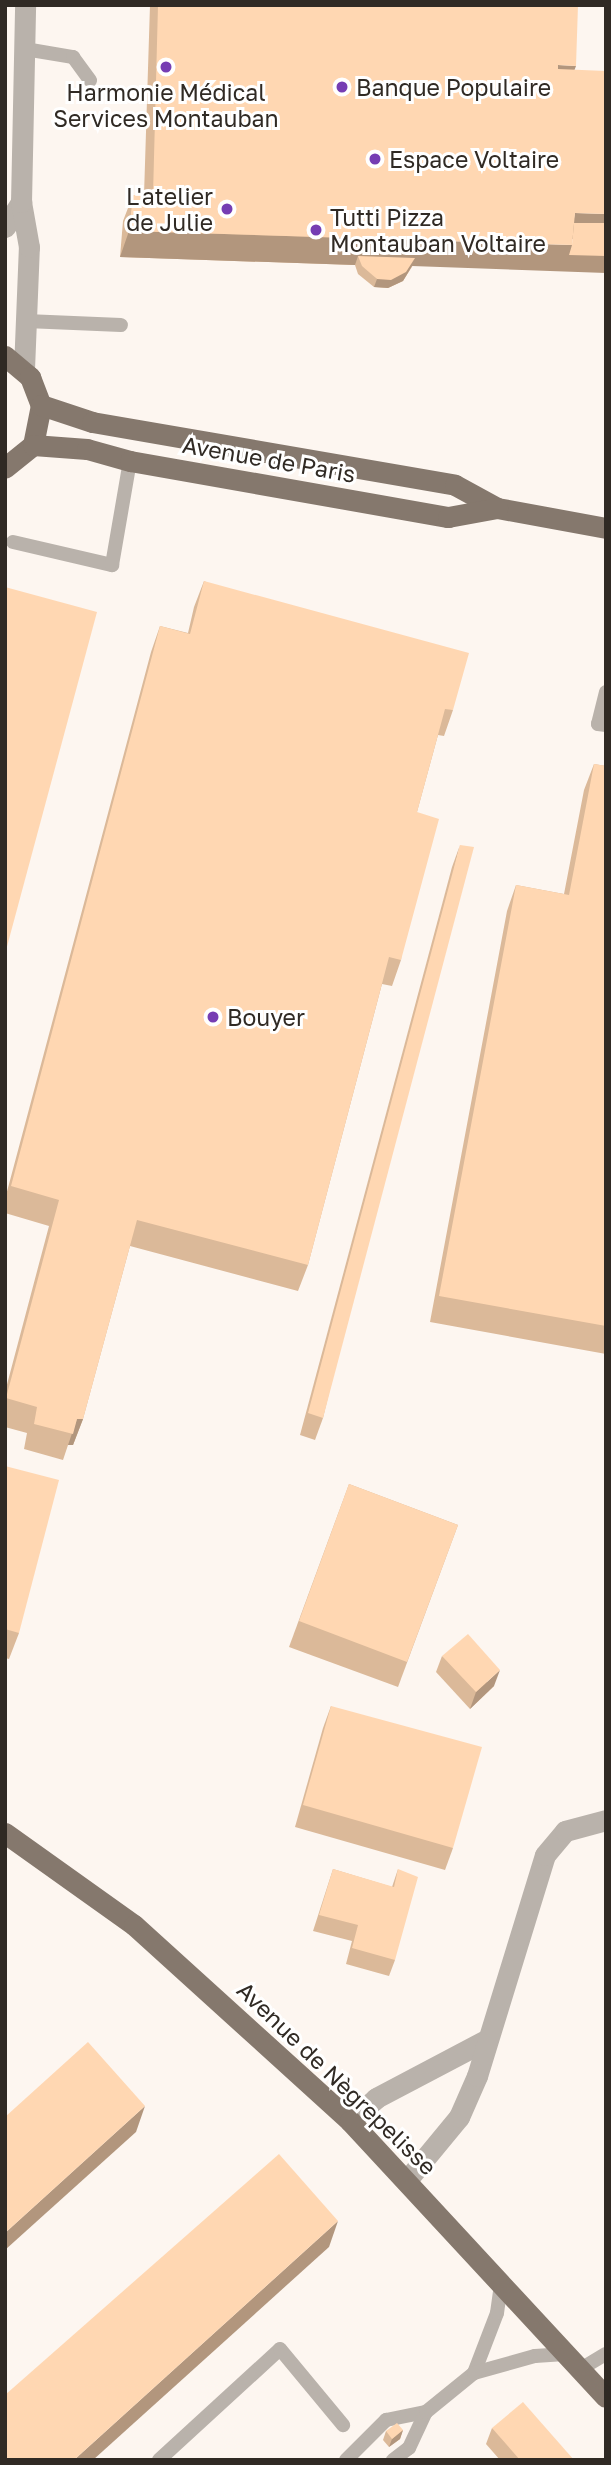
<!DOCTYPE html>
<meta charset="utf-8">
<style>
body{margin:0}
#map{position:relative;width:611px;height:2465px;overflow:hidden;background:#fdf6f0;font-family:"Golos Text",sans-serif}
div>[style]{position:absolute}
.service>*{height:14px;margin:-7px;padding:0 7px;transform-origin:7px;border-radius:7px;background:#b9b2ab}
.minor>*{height:21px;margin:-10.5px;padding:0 10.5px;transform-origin:10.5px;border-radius:10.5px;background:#b9b2ab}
.primary>*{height:21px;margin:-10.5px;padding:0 10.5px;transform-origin:10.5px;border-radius:10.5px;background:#85786d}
.wall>*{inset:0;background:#dbb999}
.shaded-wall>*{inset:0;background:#b2967d}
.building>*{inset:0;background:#ffd7b2}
.dots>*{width:19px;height:19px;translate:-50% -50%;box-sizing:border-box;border:4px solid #fff;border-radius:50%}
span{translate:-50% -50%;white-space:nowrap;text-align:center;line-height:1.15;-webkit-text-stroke:6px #fff;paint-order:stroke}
.poi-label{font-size:23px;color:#302a24}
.left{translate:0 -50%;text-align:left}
.right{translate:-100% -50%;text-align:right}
.street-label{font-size:23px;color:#302a24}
.frame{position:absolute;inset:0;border:7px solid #302a24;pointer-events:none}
</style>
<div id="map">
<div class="service">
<i style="left:25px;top:49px;width:49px;rotate:9.5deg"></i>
<i style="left:73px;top:57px;width:29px;rotate:54deg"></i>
<i style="left:26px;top:321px;width:95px;rotate:2.4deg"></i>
<i style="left:13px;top:542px;width:102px;rotate:13.1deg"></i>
<i style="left:112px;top:565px;width:106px;rotate:-80.2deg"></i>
<i style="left:606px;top:692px;width:33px;rotate:104deg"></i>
<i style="left:598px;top:724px;width:8px;rotate:7deg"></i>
<i style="left:579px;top:2370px;width:31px;rotate:-31deg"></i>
<i style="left:474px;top:2373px;width:64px;rotate:-69deg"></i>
<i style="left:497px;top:2313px;width:29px;rotate:-82deg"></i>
<i style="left:159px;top:2460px;width:164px;rotate:-42.5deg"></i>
<i style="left:280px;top:2349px;width:99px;rotate:50.3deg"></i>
<i style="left:346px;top:2460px;width:57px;rotate:-45deg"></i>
<i style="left:386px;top:2420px;width:41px;rotate:-11.3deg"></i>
<i style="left:393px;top:2460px;width:20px;rotate:-37deg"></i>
<i style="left:409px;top:2448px;width:40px;rotate:-65deg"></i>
<i style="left:426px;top:2412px;width:62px;rotate:-39.1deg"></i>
<i style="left:474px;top:2373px;width:63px;rotate:-15.6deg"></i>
<i style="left:535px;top:2356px;width:30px;rotate:-4deg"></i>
</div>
<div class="minor">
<i style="left:5px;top:227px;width:30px;rotate:-57deg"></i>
<i style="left:24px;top:369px;width:122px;rotate:-87.7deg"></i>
<i style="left:29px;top:247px;width:46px;rotate:-100.1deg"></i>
<i style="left:21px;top:202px;width:197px;rotate:-88.8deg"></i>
<i style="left:350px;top:2121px;width:35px;rotate:-41deg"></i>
<i style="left:376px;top:2098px;width:122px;rotate:-27.8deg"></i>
<i style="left:407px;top:2180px;width:82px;rotate:-50.5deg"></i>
<i style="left:459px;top:2117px;width:45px;rotate:-66.3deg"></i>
<i style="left:477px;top:2076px;width:231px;rotate:-72.9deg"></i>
<i style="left:545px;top:1855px;width:31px;rotate:-50deg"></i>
<i style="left:565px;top:1831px;width:42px;rotate:-15deg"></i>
</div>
<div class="primary">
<i style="left:5px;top:356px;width:33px;rotate:40deg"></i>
<i style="left:30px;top:377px;width:30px;rotate:69deg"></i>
<i style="left:41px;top:405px;width:41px;rotate:101.3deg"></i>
<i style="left:33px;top:445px;width:36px;rotate:141deg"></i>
<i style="left:41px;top:405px;width:54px;rotate:18.4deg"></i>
<i style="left:92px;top:422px;width:368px;rotate:9.8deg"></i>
<i style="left:455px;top:485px;width:48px;rotate:28.7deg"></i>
<i style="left:497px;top:508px;width:111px;rotate:10.4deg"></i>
<i style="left:33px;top:445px;width:54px;rotate:4.2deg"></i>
<i style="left:87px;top:449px;width:45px;rotate:15.6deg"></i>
<i style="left:130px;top:461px;width:323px;rotate:10deg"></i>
<i style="left:448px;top:517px;width:50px;rotate:-10.4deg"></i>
<i style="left:5px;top:1833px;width:158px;rotate:35.5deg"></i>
<i style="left:134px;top:1925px;width:292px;rotate:42.2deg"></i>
<i style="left:350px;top:2121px;width:376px;rotate:47.2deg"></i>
</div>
<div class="wall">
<i style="clip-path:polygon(150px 5px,578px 5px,403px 281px,388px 288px,374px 287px,358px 274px,355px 265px,120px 257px,123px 221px,133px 195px,144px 195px)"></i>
<i style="clip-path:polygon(204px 581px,453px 710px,444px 736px,438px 735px,417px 812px,401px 960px,392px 986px,382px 984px,308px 1265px,298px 1291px,130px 1246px,83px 1419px,73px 1445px,68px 1445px,63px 1460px,24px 1449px,27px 1433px,5px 1427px,5px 1392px,49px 1226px,5px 1213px,5px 1199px,151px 652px,160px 626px,188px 633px,194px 607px)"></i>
<i style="clip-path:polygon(594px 764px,606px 766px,606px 1354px,430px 1322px,507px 911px,516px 885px,564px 894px,584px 790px)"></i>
<i style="clip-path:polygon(460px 845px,323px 1418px,315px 1440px,300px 1435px,452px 867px)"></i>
<i style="clip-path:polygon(5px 1466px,19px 1633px,9px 1659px,5px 1658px)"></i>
<i style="clip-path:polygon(349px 1484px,458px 1525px,398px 1687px,289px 1647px)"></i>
<i style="clip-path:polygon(442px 1656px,494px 1686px,470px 1709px,436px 1672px)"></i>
<i style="clip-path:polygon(331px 1706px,453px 1848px,445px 1870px,295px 1827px,323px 1728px)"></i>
<i style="clip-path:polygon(333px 1869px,392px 1887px,398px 1869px,395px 1960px,389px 1976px,346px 1964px,352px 1941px,313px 1931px)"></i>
<i style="clip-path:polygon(492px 2428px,574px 2460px,500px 2460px,486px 2444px)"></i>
<i style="clip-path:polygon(403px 2430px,400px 2439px,389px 2447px,383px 2440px,386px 2431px)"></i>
</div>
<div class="shaded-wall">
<i style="clip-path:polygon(558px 65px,576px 66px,566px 92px,549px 91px)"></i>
<i style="clip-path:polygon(575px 213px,606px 214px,606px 240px,570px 239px)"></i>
<i style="clip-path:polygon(129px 231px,572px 245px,606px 256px,606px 273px,412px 266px,403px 281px,388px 288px,374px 287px,377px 279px,358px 256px,355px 265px,120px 257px)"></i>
<i style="clip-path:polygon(77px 1419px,83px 1419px,73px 1445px,68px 1445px)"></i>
<i style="clip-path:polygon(500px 1670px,494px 1686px,470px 1709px,476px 1692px)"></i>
<i style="clip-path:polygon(145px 2106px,136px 2132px,5px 2250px,5px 2233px)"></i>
<i style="clip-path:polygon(338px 2221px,329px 2247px,93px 2460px,74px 2460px)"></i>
<i style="clip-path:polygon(403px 2430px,400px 2439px,389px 2447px,392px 2439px)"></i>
</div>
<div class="building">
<i style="clip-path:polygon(158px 5px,578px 5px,576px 66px,558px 65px,558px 69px,606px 71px,606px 214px,575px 213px,572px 245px,129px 231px,133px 195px,153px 195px)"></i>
<i style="clip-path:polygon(574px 223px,606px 223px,606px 256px,569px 255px,572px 245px)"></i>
<i style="clip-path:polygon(358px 256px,415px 258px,406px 272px,391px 280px,377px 279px,362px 266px)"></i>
<i style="clip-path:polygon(204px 581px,469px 653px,453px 710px,445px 709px,417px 812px,439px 819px,401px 960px,389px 957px,308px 1265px,137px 1220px,83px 1419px,77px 1419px,73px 1434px,34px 1424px,37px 1407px,6px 1398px,59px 1200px,11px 1186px,160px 626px,190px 634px)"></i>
<i style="clip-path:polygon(5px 587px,97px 612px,5px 954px)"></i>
<i style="clip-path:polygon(594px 764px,606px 766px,606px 1326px,439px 1296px,516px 885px,569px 895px)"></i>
<i style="clip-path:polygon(460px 845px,474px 847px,323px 1418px,308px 1413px)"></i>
<i style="clip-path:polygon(5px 1466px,59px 1480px,19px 1633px,5px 1629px)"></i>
<i style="clip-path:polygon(349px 1484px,458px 1525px,407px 1662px,299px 1621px)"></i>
<i style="clip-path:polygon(468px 1634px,500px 1670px,476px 1692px,442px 1656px)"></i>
<i style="clip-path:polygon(331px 1706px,482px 1747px,453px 1848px,303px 1805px)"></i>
<i style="clip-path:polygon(333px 1869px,394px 1887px,398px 1869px,418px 1877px,395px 1960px,352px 1948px,358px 1925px,319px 1915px)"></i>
<i style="clip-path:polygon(88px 2042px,145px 2106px,5px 2233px,5px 2117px)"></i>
<i style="clip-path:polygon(279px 2154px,338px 2221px,74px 2460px,5px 2460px,5px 2395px)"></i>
<i style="clip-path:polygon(523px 2402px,574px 2460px,520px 2460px,492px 2428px)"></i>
<i style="clip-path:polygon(397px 2423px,403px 2430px,392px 2439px,386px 2431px)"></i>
</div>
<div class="dots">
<i style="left:166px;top:67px;background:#763db3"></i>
<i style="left:342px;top:87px;background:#763db3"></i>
<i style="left:375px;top:159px;background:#763db3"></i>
<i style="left:227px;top:209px;background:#763db3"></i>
<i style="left:316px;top:230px;background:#763db3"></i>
<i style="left:213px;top:1017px;background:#763db3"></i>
</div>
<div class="poi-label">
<span class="left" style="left:356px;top:87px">Banque Populaire</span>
<span style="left:166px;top:105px">Harmonie Médical<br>Services Montauban</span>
<span class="left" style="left:389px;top:159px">Espace Voltaire</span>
<span class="right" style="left:213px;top:209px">L'atelier<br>de Julie</span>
<span class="left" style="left:330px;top:230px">Tutti Pizza<br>Montauban Voltaire</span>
<span class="left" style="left:227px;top:1017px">Bouyer</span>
</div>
<div class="street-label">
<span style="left:269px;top:459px;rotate:10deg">Avenue de Paris</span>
<span style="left:337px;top:2078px;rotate:44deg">Avenue de Nègrepelisse</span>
</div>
<div class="frame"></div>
</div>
